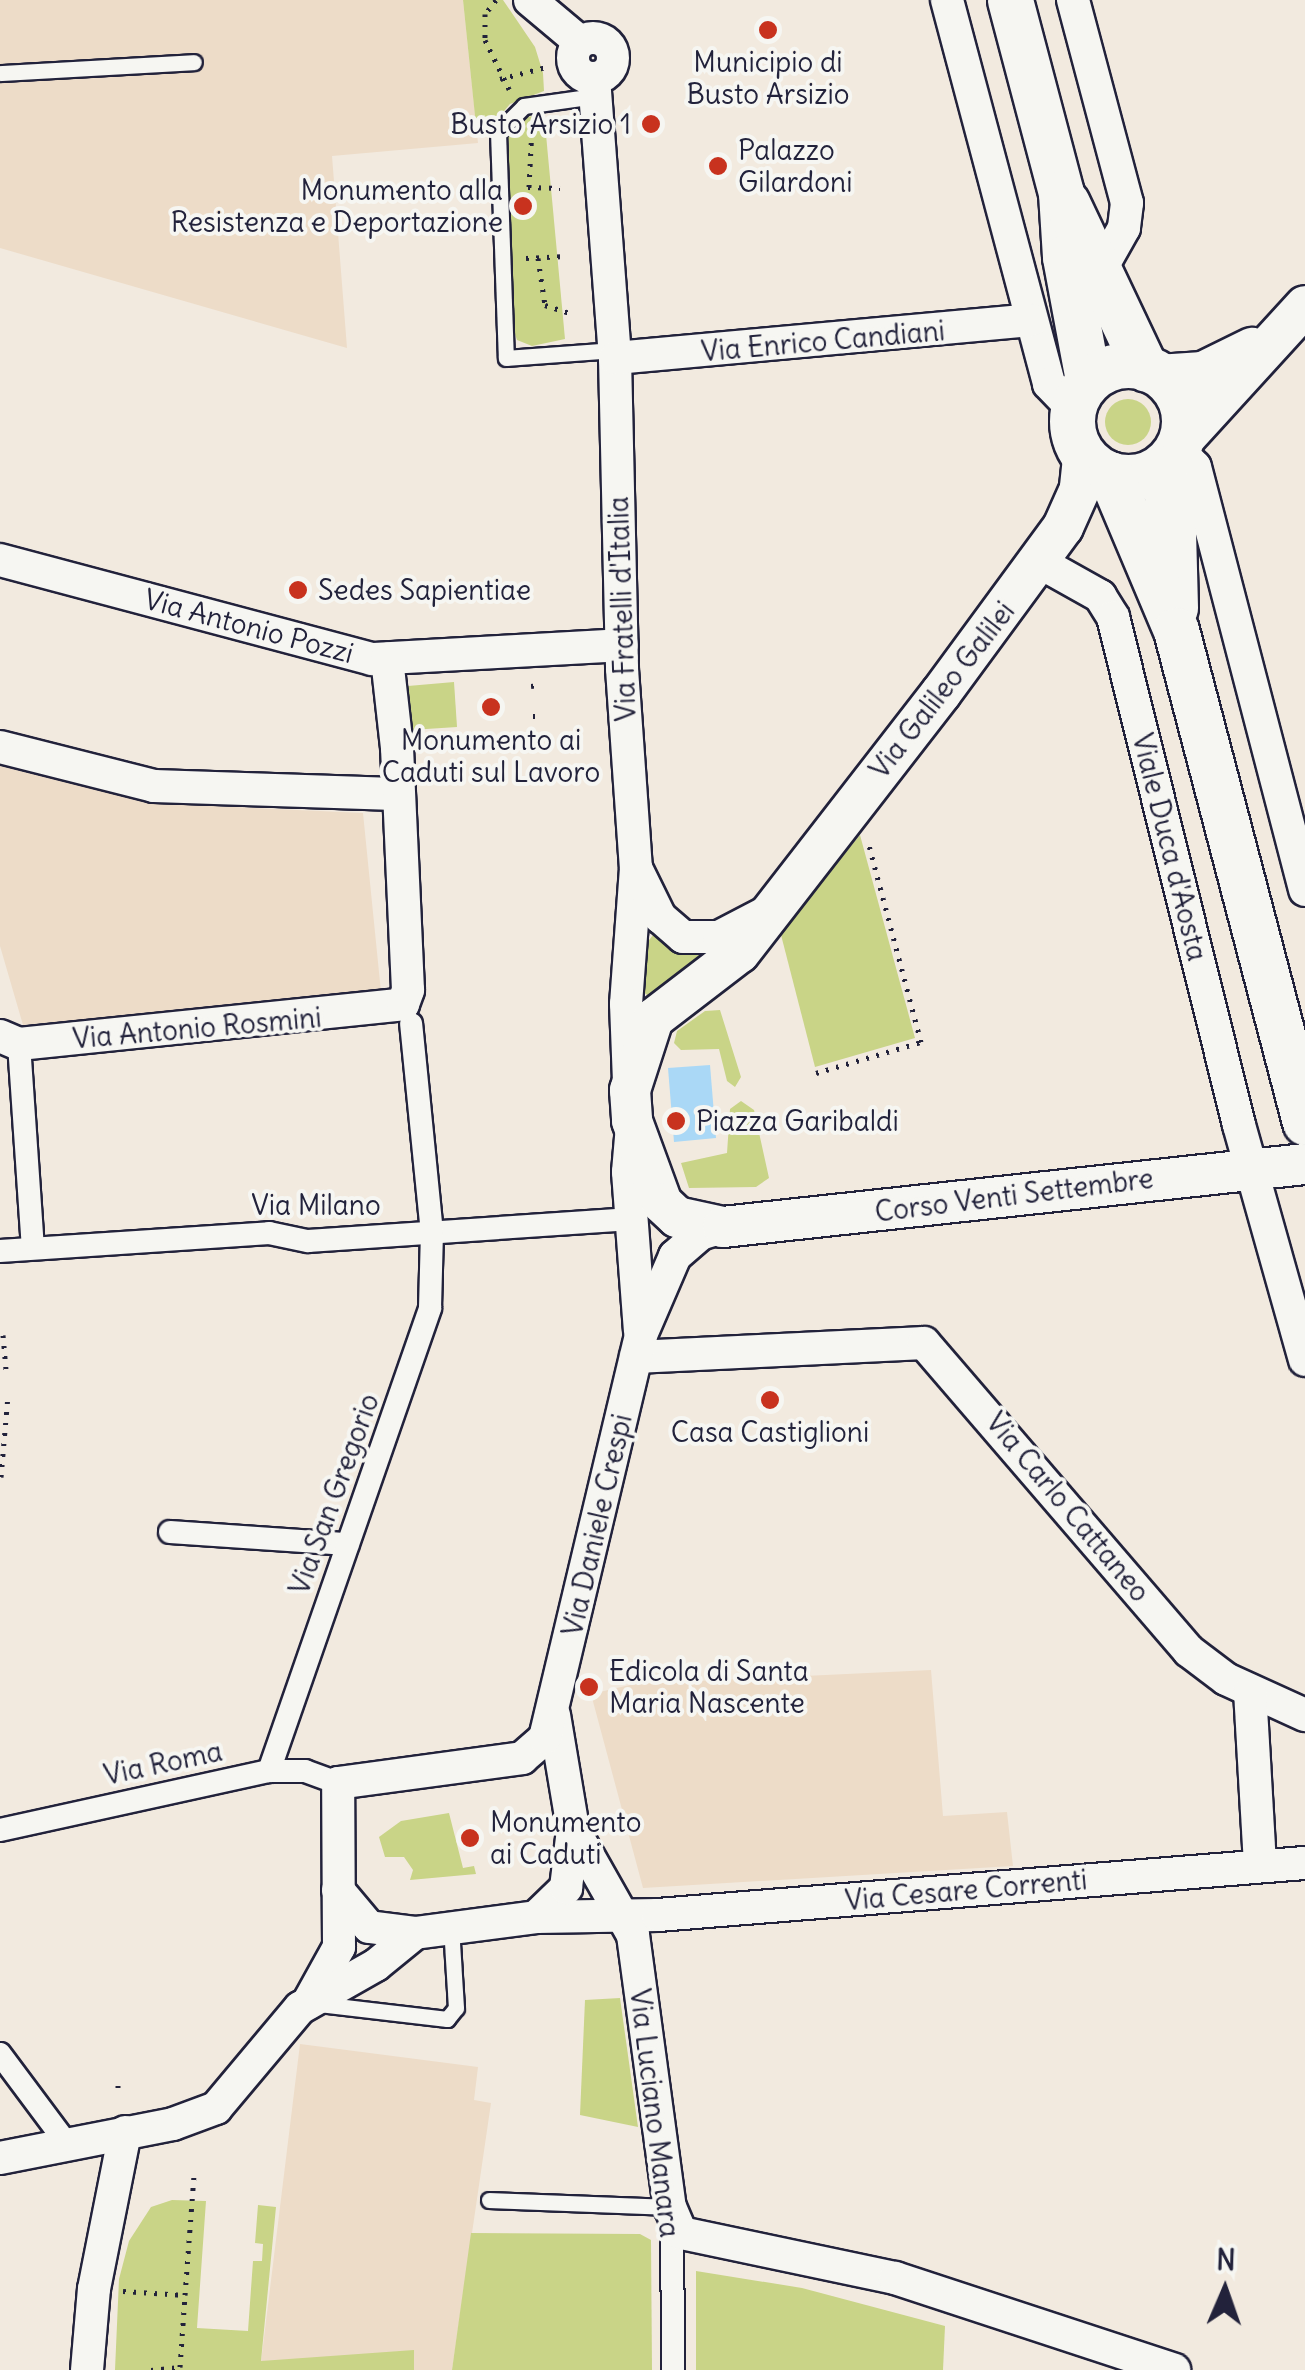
<!DOCTYPE html>
<style>
body{margin:0}
#map{position:relative;width:1305px;height:2370px;overflow:hidden;background:#f2eadf;font-family:Delius,sans-serif}
div>[style]{position:absolute}
.built>*{inset:0;background:#eddcc8}
.green>*{inset:0;background:#c9d487}
.round{border-radius:50%}
.water>*{inset:0;background:#aad8f6}
.path>*{height:5px;margin-top:-2.5px;transform-origin:0;background:repeating-linear-gradient(90deg,#22223b 0 2.5px,transparent 0 10.5px)}
.roads{filter:drop-shadow(2px 0 #22223b) drop-shadow(-2px 0 #22223b) drop-shadow(0 2px #22223b) drop-shadow(0 -2px #22223b)}
.service>*{height:15px;margin:-7.5px;padding:0 7.5px;transform-origin:7.5px;border-radius:7.5px;background:#f6f6f2}
.pedestrian>*{height:22px;margin:-11px;padding:0 11px;transform-origin:11px;border-radius:11px;background:#f6f6f2}
.minor>*{height:32px;margin:-16px;padding:0 16px;transform-origin:16px;border-radius:16px;background:#f6f6f2}
.minor>.ring{margin:-16px;padding:0;box-sizing:content-box;background:none;border:32px solid #f6f6f2;border-radius:50%}
.tertiary>*{height:40px;margin:-20px;padding:0 20px;transform-origin:20px;border-radius:20px;background:#f6f6f2}
.secondary>*{height:45px;margin:-22.5px;padding:0 22.5px;transform-origin:22.5px;border-radius:22.5px;background:#f6f6f2}
.secondary>.ring{margin:-22.5px;padding:0;box-sizing:content-box;background:none;border:45px solid #f6f6f2;border-radius:50%}
.dots>*{width:28px;height:28px;translate:-50% -50%;box-sizing:border-box;border:5px solid #f6f6f2;border-radius:50%}
span{translate:-50% -50%;white-space:nowrap;text-align:center;line-height:1.15;-webkit-text-stroke:8px #f6f6f2;paint-order:stroke}
.poi-label{font-size:28px;color:#22223b}
.right{translate:-100% -50%;text-align:right}
.left{translate:0 -50%;text-align:left}
.street-label{font-size:28px;color:#22223b}
.north{position:absolute;left:1175px;top:2240px;width:100px;height:100px;-webkit-text-stroke:8px #f6f6f2;paint-order:stroke;rotate:2deg;font-size:28px;font-weight:700;line-height:40px;text-align:center;color:#22223b}
.north::after{content:'';display:block;margin:auto;width:35px;height:45px;background:#22223b;clip-path:polygon(50% 0,100% 100%,50% 72%,0 100%)}
</style>
<div id="map">
<div class="built">
<i style="clip-path:polygon(0 0,463px 0,478px 143px,332px 156px,347px 348px,0 248px)"></i>
<i style="clip-path:polygon(0 766px,149px 803px,363px 813px,381px 992px,23px 1025px,0 946px)"></i>
<i style="clip-path:polygon(931px 1670px,943px 1816px,1007px 1812px,1013px 1866px,643px 1888px,591px 1694px,634px 1684px)"></i>
<i style="clip-path:polygon(300px 2044px,478px 2067px,474px 2100px,491px 2103px,452px 2370px,414px 2370px,414px 2351px,261px 2362px)"></i>
</div>
<div class="green">
<i style="clip-path:polygon(463px 0,503px 0,535px 47px,543px 73px,544px 91px,510px 104px,483px 136px,477px 135px)"></i>
<i style="clip-path:polygon(544px 113px,565px 339px,532px 346px,517px 340px,512px 326px,505px 134px,524px 118px)"></i>
<i class="round" style="left:1105px;top:399px;width:46px;height:46px"></i>
<i style="clip-path:polygon(454px 682px,457px 727px,411px 730px,408px 686px)"></i>
<i style="clip-path:polygon(860px 835px,915px 1038px,815px 1067px,780px 931px)"></i>
<i style="clip-path:polygon(653px 935px,705px 957px,650px 997px,643px 992px,646px 944px)"></i>
<i style="clip-path:polygon(720px 1010px,741px 1077px,735px 1087px,727px 1081px,719px 1049px,681px 1050px,674px 1043px,677px 1031px,705px 1011px)"></i>
<i style="clip-path:polygon(741px 1101px,754px 1110px,769px 1178px,756px 1187px,689px 1188px,681px 1163px,727px 1153px,730px 1109px)"></i>
<i style="clip-path:polygon(449px 1813px,463px 1868px,474px 1866px,476px 1874px,410px 1880px,413px 1870px,404px 1857px,385px 1857px,379px 1837px,401px 1821px)"></i>
<i style="clip-path:polygon(620px 1998px,638px 2127px,580px 2115px,585px 2000px)"></i>
<i style="clip-path:polygon(172px 2200px,206px 2201px,197px 2328px,248px 2331px,253px 2261px,262px 2261px,263px 2244px,255px 2243px,258px 2205px,276px 2207px,261px 2361px,414px 2350px,414px 2370px,115px 2370px,119px 2279px,129px 2241px,151px 2207px)"></i>
<i style="clip-path:polygon(471px 2233px,640px 2234px,651px 2240px,652px 2370px,452px 2370px)"></i>
<i style="clip-path:polygon(696px 2271px,802px 2288px,945px 2326px,943px 2370px,696px 2370px)"></i>
</div>
<div class="water">
<i style="clip-path:polygon(710px 1065px,716px 1138px,674px 1142px,668px 1068px)"></i>
</div>
<div class="path">
<i style="left:496px;top:0;width:18px;rotate:128deg"></i>
<i style="left:485px;top:14px;width:26px;rotate:90deg"></i>
<i style="left:485px;top:40px;width:55px;rotate:63.9deg"></i>
<i style="left:500px;top:79px;width:52px;rotate:-14.6deg"></i>
<i style="left:528px;top:187px;width:32px;rotate:2deg"></i>
<i style="left:529px;top:187px;width:60px;rotate:-87.1deg"></i>
<i style="left:526px;top:258px;width:40px;rotate:-2.9deg"></i>
<i style="left:538px;top:258px;width:48px;rotate:81.5deg"></i>
<i style="left:545px;top:305px;width:28px;rotate:18deg"></i>
<i style="left:531px;top:686px;width:8px;rotate:-7deg"></i>
<i style="left:533px;top:716px;width:8px"></i>
<i style="left:816px;top:1073px;width:109px;rotate:-16.4deg"></i>
<i style="left:921px;top:1042px;width:207px;rotate:-104.8deg"></i>
<i style="left:3px;top:1335px;width:35px;rotate:85deg"></i>
<i style="left:1px;top:1477px;width:81px;rotate:-85.1deg"></i>
<i style="left:118px;top:2085px;width:3px;rotate:90deg"></i>
<i style="left:123px;top:2291px;width:62px;rotate:3.7deg"></i>
<i style="left:185px;top:2295px;width:119px;rotate:-85.7deg"></i>
<i style="left:151px;top:2370px;width:29px;rotate:-6deg"></i>
<i style="left:180px;top:2367px;width:72px;rotate:-86deg"></i>
</div>
<div class="roads">
<div class="service">
<i style="left:0;top:73px;width:194px;rotate:-3.2deg"></i>
<i style="left:595px;top:96px;width:72px;rotate:172deg"></i>
<i style="left:524px;top:106px;width:37px;rotate:135deg"></i>
<i style="left:498px;top:132px;width:226px;rotate:88deg"></i>
<i style="left:506px;top:358px;width:108px;rotate:-4.2deg"></i>
<i style="left:319px;top:2004px;width:129px;rotate:6.7deg"></i>
<i style="left:447px;top:2019px;width:14px;rotate:-51deg"></i>
<i style="left:456px;top:2008px;width:82px;rotate:-93.5deg"></i>
<i style="left:489px;top:2200px;width:181px;rotate:2.2deg"></i>
</div>
<div class="pedestrian">
<i style="left:19px;top:1044px;width:204px;rotate:86.1deg"></i>
<i style="left:0;top:1251px;width:270px;rotate:-3.8deg"></i>
<i style="left:269px;top:1233px;width:40px;rotate:12deg"></i>
<i style="left:308px;top:1241px;width:324px;rotate:-3.9deg"></i>
<i style="left:170px;top:1532px;width:178px;rotate:3.9deg"></i>
<i style="left:269px;top:1771px;width:490px;rotate:-70.8deg"></i>
<i style="left:430px;top:1308px;width:75px;rotate:-88.5deg"></i>
<i style="left:432px;top:1233px;width:210px;rotate:-95.7deg"></i>
<i style="left:0;top:1830px;width:275px;rotate:-12.4deg"></i>
<i style="left:269px;top:1771px;width:36px"></i>
<i style="left:305px;top:1771px;width:35px;rotate:20deg"></i>
<i style="left:0;top:2054px;width:112px;rotate:53.3deg"></i>
<i style="left:672px;top:2217px;width:153px;rotate:89.6deg"></i>
</div>
<div class="minor">
<i style="left:530px;top:0;width:65px;rotate:40deg"></i>
<i style="left:947px;top:0;width:397px;rotate:75.1deg"></i>
<i style="left:1049px;top:384px;width:35px;rotate:46deg"></i>
<i style="left:1073px;top:0;width:210px;rotate:75.1deg"></i>
<i style="left:1127px;top:203px;width:25px;rotate:97deg"></i>
<i style="left:1124px;top:228px;width:45px;rotate:119.4deg"></i>
<i class="ring" style="left:573px;top:38px;width:8px;height:8px"></i>
<i style="left:594px;top:78px;width:281px;rotate:85.7deg"></i>
<i style="left:615px;top:358px;width:311px;rotate:88.7deg"></i>
<i style="left:622px;top:669px;width:199px;rotate:86deg"></i>
<i style="left:636px;top:868px;width:136px;rotate:94.2deg"></i>
<i style="left:626px;top:1004px;width:77px;rotate:87.8deg"></i>
<i style="left:615px;top:358px;width:418px;rotate:-5.2deg"></i>
<i style="left:1177px;top:449px;width:25px;rotate:45deg"></i>
<i style="left:1195px;top:467px;width:437px;rotate:75.4deg"></i>
<i style="left:0;top:560px;width:385px;rotate:14.9deg"></i>
<i style="left:372px;top:659px;width:250px;rotate:-3.2deg"></i>
<i style="left:1041px;top:563px;width:68px;rotate:29.2deg"></i>
<i style="left:1100px;top:596px;width:25px;rotate:58deg"></i>
<i style="left:1113px;top:617px;width:523px;rotate:76.07deg"></i>
<i style="left:1239px;top:1125px;width:244px;rotate:74.3deg"></i>
<i style="left:0;top:747px;width:159px;rotate:14.2deg"></i>
<i style="left:154px;top:786px;width:241px;rotate:1.9deg"></i>
<i style="left:636px;top:868px;width:55px;rotate:63.9deg"></i>
<i style="left:660px;top:917px;width:30px;rotate:41deg"></i>
<i style="left:683px;top:937px;width:36px"></i>
<i style="left:719px;top:937px;width:52px;rotate:-27.6deg"></i>
<i style="left:0;top:1036px;width:21px;rotate:23deg"></i>
<i style="left:19px;top:1044px;width:386px;rotate:-5.9deg"></i>
<i style="left:403px;top:1004px;width:15px;rotate:-70deg"></i>
<i style="left:408px;top:990px;width:242px;rotate:-92.6deg"></i>
<i style="left:397px;top:748px;width:90px;rotate:-96.4deg"></i>
<i style="left:632px;top:1126px;width:46px;rotate:95deg"></i>
<i style="left:628px;top:1172px;width:159px;rotate:85.7deg"></i>
<i style="left:636px;top:1357px;width:288px;rotate:-2.8deg"></i>
<i style="left:924px;top:1343px;width:406px;rotate:49.3deg"></i>
<i style="left:1189px;top:1651px;width:46px;rotate:37.1deg"></i>
<i style="left:1226px;top:1679px;width:87px;rotate:24.5deg"></i>
<i style="left:1250px;top:1691px;width:175px;rotate:86.7deg"></i>
<i style="left:554px;top:1715px;width:116px;rotate:80.5deg"></i>
<i style="left:573px;top:1829px;width:122px;rotate:60.5deg"></i>
<i style="left:633px;top:1935px;width:275px;rotate:82.3deg"></i>
<i style="left:670px;top:2207px;width:28px;rotate:67deg"></i>
<i style="left:681px;top:2233px;width:219px;rotate:11.9deg"></i>
<i style="left:895px;top:2278px;width:294px;rotate:18.2deg"></i>
<i style="left:338px;top:1890px;width:48px;rotate:50deg"></i>
<i style="left:369px;top:1927px;width:46px;rotate:7.4deg"></i>
<i style="left:415px;top:1933px;width:122px;rotate:-7.5deg"></i>
<i style="left:536px;top:1917px;width:122px;rotate:-0.9deg"></i>
<i style="left:658px;top:1915px;width:649px;rotate:-4.6deg"></i>
<i style="left:536px;top:1917px;width:42px;rotate:-44deg"></i>
<i style="left:566px;top:1888px;width:59px;rotate:-83.2deg"></i>
<i style="left:308px;top:2003px;width:64px;rotate:-61deg"></i>
<i style="left:339px;top:1947px;width:164px;rotate:-90.3deg"></i>
<i style="left:338px;top:1783px;width:186px;rotate:-7.7deg"></i>
<i style="left:522px;top:1758px;width:30px;rotate:-41deg"></i>
<i style="left:545px;top:1738px;width:414px;rotate:-76.6deg"></i>
<i style="left:641px;top:1335px;width:86px;rotate:-66.7deg"></i>
<i style="left:675px;top:1256px;width:33px;rotate:-41deg"></i>
<i style="left:700px;top:1234px;width:24px;rotate:-17deg"></i>
<i style="left:0;top:2158px;width:176px;rotate:-11.1deg"></i>
<i style="left:173px;top:2124px;width:46px;rotate:-20.4deg"></i>
<i style="left:216px;top:2108px;width:131px;rotate:-50deg"></i>
<i style="left:300px;top:2008px;width:87px;rotate:-29.5deg"></i>
<i style="left:376px;top:1965px;width:50px;rotate:-39.4deg"></i>
<i style="left:87px;top:2370px;width:81px;rotate:-85.1deg"></i>
<i style="left:94px;top:2289px;width:160px;rotate:-78.8deg"></i>
</div>
<div class="tertiary">
<i style="left:1158px;top:375px;width:45px;rotate:-3.8deg"></i>
<i style="left:1203px;top:372px;width:55px;rotate:-26.1deg"></i>
<i style="left:1181px;top:442px;width:184px;rotate:-47.6deg"></i>
<i style="left:1083px;top:458px;width:31px;rotate:96deg"></i>
<i style="left:1080px;top:489px;width:42px;rotate:114.1deg"></i>
<i style="left:1063px;top:527px;width:206px;rotate:126.3deg"></i>
<i style="left:941px;top:693px;width:329px;rotate:127.8deg"></i>
<i style="left:739px;top:953px;width:108px;rotate:142.5deg"></i>
<i style="left:653px;top:1019px;width:75px;rotate:107.9deg"></i>
<i style="left:630px;top:1090px;width:31px;rotate:86deg"></i>
<i style="left:632px;top:1121px;width:87px;rotate:69.9deg"></i>
<i style="left:662px;top:1203px;width:21px;rotate:43deg"></i>
<i style="left:677px;top:1217px;width:47px;rotate:12.3deg"></i>
<i style="left:723px;top:1227px;width:585px;rotate:-6.18deg"></i>
</div>
<div class="secondary">
<i style="left:1010px;top:0;width:200px;rotate:75.2deg"></i>
<i style="left:1061px;top:193px;width:64px;rotate:86.4deg"></i>
<i style="left:1065px;top:257px;width:125px;rotate:79.4deg"></i>
<i style="left:1067px;top:203px;width:183px;rotate:64.7deg"></i>
<i class="ring" style="left:1072px;top:365px;width:67px;height:67px"></i>
<i style="left:1162px;top:468px;width:64px;rotate:80.1deg"></i>
<i style="left:1173px;top:531px;width:77px;rotate:88.5deg"></i>
<i style="left:1110px;top:474px;width:169px;rotate:67.1deg"></i>
<i style="left:1176px;top:630px;width:509px;rotate:75.31deg"></i>
</div>
</div>
<div class="dots">
<i style="left:768px;top:30px;background:#c8321e"></i>
<i style="left:651px;top:124px;background:#c8321e"></i>
<i style="left:718px;top:166px;background:#c8321e"></i>
<i style="left:523px;top:206px;background:#c8321e"></i>
<i style="left:298px;top:590px;background:#c8321e"></i>
<i style="left:491px;top:707px;background:#c8321e"></i>
<i style="left:676px;top:1121px;background:#c8321e"></i>
<i style="left:770px;top:1400px;background:#c8321e"></i>
<i style="left:589px;top:1687px;background:#c8321e"></i>
<i style="left:470px;top:1838px;background:#c8321e"></i>
</div>
<div class="poi-label">
<span style="left:768px;top:78px">Municipio di<br>Busto Arsizio</span>
<span class="right" style="left:631px;top:124px">Busto Arsizio 1</span>
<span class="left" style="left:738px;top:166px">Palazzo<br>Gilardoni</span>
<span class="right" style="left:503px;top:206px">Monumento alla<br>Resistenza e Deportazione</span>
<span class="left" style="left:318px;top:590px">Sedes Sapientiae</span>
<span style="left:491px;top:756px">Monumento ai<br>Caduti sul Lavoro</span>
<span class="left" style="left:696px;top:1121px">Piazza Garibaldi</span>
<span style="left:770px;top:1432px">Casa Castiglioni</span>
<span class="left" style="left:609px;top:1687px">Edicola di Santa<br>Maria Nascente</span>
<span class="left" style="left:490px;top:1838px">Monumento<br>ai Caduti</span>
</div>
<div class="street-label">
<span style="left:823px;top:341px;rotate:-5deg">Via Enrico Candiani</span>
<span style="left:622px;top:609px;rotate:-92deg">Via Fratelli d'Italia</span>
<span style="left:249px;top:626px;rotate:15deg">Via Antonio Pozzi</span>
<span style="left:942px;top:690px;rotate:-52deg">Via Galileo Galilei</span>
<span style="left:1170px;top:847px;rotate:76deg">Viale Duca d'Aosta</span>
<span style="left:197px;top:1028px;rotate:-5deg">Via Antonio Rosmini</span>
<span style="left:1014px;top:1195px;rotate:-7deg">Corso Venti Settembre</span>
<span style="left:316px;top:1205px">Via Milano</span>
<span style="left:334px;top:1494px;rotate:-70deg">Via San Gregorio</span>
<span style="left:1068px;top:1507px;rotate:50deg">Via Carlo Cattaneo</span>
<span style="left:597px;top:1525px;rotate:-77deg">Via Daniele Crespi</span>
<span style="left:163px;top:1763px;rotate:-12deg">Via Roma</span>
<span style="left:966px;top:1890px;rotate:-5deg">Via Cesare Correnti</span>
<span style="left:655px;top:2113px;rotate:83deg">Via Luciano Manara</span>
</div>
<div class="north">N</div>
</div>
